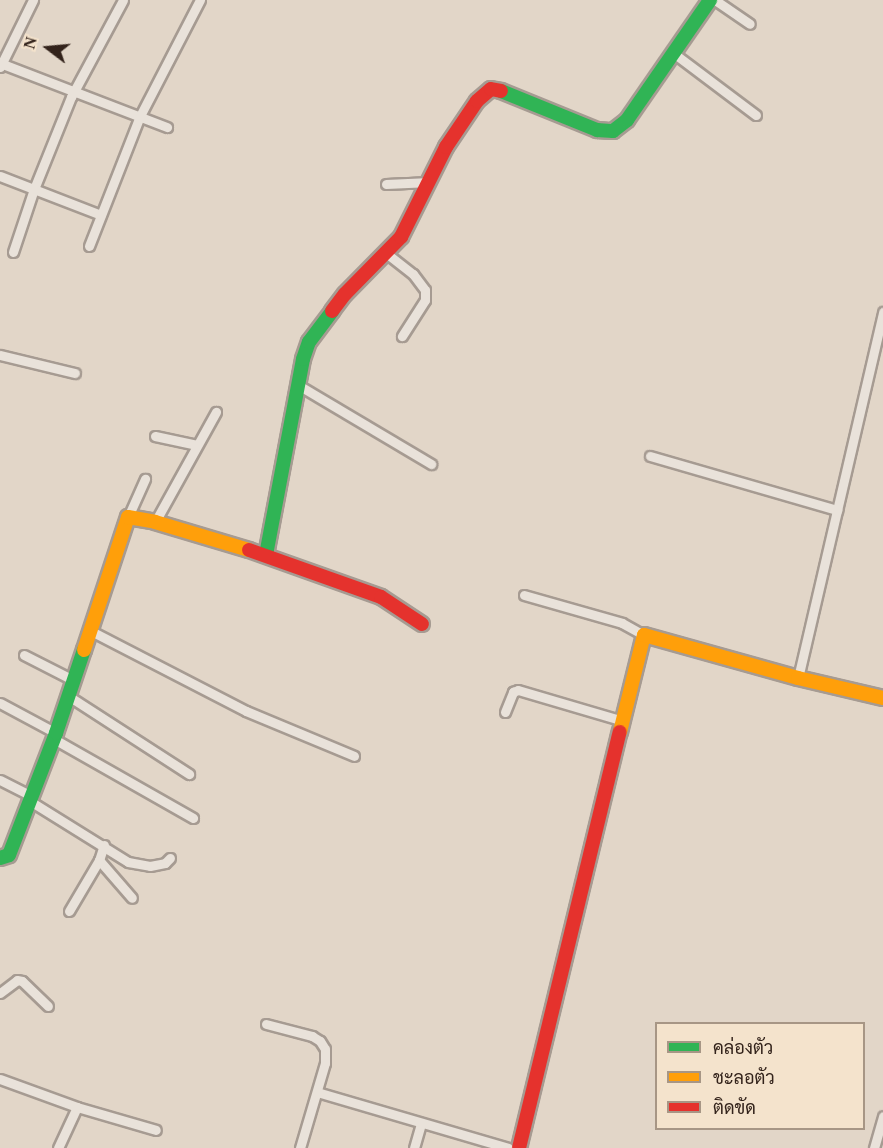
<!DOCTYPE html>
<meta charset="utf-8">
<style>
body{margin:0}
#map{position:relative;width:883px;height:1148px;overflow:hidden;background:#e2d6c8;font-family:"Times New Roman",Sarabun,serif}
div>[style]{position:absolute}
.roads{filter:drop-shadow(2px 0 #a69b92) drop-shadow(-2px 0 #a69b92) drop-shadow(0 2px #a69b92) drop-shadow(0 -2px #a69b92)}
.street>*{height:9px;margin:-4.5px;padding:0 4.5px;transform-origin:4.5px;border-radius:4.5px;background:#e9e2da}
.fast>*{height:14px;margin:-7px;padding:0 7px;transform-origin:7px;border-radius:7px;background:#30b455}
.slow>*{height:14px;margin:-7px;padding:0 7px;transform-origin:7px;border-radius:7px;background:#ff9f0a}
.jam>*{height:14px;margin:-7px;padding:0 7px;transform-origin:7px;border-radius:7px;background:#e5322d}
span{translate:-50% -50%;white-space:nowrap;text-align:center;line-height:1.15;-webkit-text-stroke:4.5px #f4e3cc;paint-order:stroke}
.legend{position:absolute;left:655px;top:1022px;width:210px;height:108px;box-sizing:border-box;background:#f4e3cc;border:2px solid #a79685;margin:0;padding:8px 10px;list-style:none;font-size:18px;color:#33231b}
.legend li{display:flex;align-items:center;gap:12px;height:30px}
.legend b{width:30px;border:2px solid #a79685}
.north{position:absolute;left:18px;top:18px;width:60px;height:60px;-webkit-text-stroke:4px #f4e3cc;paint-order:stroke;rotate:286deg;font-size:16px;font-weight:700;line-height:24px;text-align:center;color:#33231b}
.north::after{content:'';display:block;margin:auto;width:21px;height:27px;background:#33231b;clip-path:polygon(50% 0,100% 100%,50% 72%,0 100%)}
</style>
<div id="map">
<div class="roads">
<div class="street">
<i style="left:715px;top:0;width:42px;rotate:34.4deg"></i>
<i style="left:672px;top:52px;width:105px;rotate:36.9deg"></i>
<i style="left:0;top:63px;width:179px;rotate:21deg"></i>
<i style="left:0;top:67px;width:75px;rotate:-63.8deg"></i>
<i style="left:0;top:176px;width:108px;rotate:21.1deg"></i>
<i style="left:386px;top:184px;width:44px;rotate:-2.6deg"></i>
<i style="left:89px;top:246px;width:140px;rotate:-68.6deg"></i>
<i style="left:140px;top:116px;width:131px;rotate:-62.7deg"></i>
<i style="left:13px;top:252px;width:66px;rotate:-71.6deg"></i>
<i style="left:34px;top:189px;width:99px;rotate:-68.1deg"></i>
<i style="left:71px;top:97px;width:110px;rotate:-61.8deg"></i>
<i style="left:386px;top:253px;width:34px;rotate:38deg"></i>
<i style="left:413px;top:274px;width:20px;rotate:53deg"></i>
<i style="left:425px;top:290px;width:10px;rotate:90deg"></i>
<i style="left:425px;top:300px;width:43px;rotate:122.6deg"></i>
<i style="left:0;top:355px;width:77px;rotate:13.5deg"></i>
<i style="left:298px;top:385px;width:155px;rotate:30.7deg"></i>
<i style="left:155px;top:436px;width:43px;rotate:12.1deg"></i>
<i style="left:650px;top:456px;width:195px;rotate:16.1deg"></i>
<i style="left:128px;top:517px;width:42px;rotate:-65.9deg"></i>
<i style="left:155px;top:522px;width:126px;rotate:-61deg"></i>
<i style="left:524px;top:595px;width:102px;rotate:15.9deg"></i>
<i style="left:622px;top:623px;width:25px;rotate:29deg"></i>
<i style="left:91px;top:631px;width:174px;rotate:27.3deg"></i>
<i style="left:246px;top:711px;width:117px;rotate:22.6deg"></i>
<i style="left:24px;top:655px;width:57px;rotate:27deg"></i>
<i style="left:798px;top:678px;width:376px;rotate:-76.9deg"></i>
<i style="left:70px;top:697px;width:142px;rotate:32.9deg"></i>
<i style="left:0;top:703px;width:64px;rotate:28.2deg"></i>
<i style="left:505px;top:712px;width:22px;rotate:-68deg"></i>
<i style="left:513px;top:692px;width:5px;rotate:-22deg"></i>
<i style="left:518px;top:690px;width:109px;rotate:16.4deg"></i>
<i style="left:54px;top:739px;width:160px;rotate:29.6deg"></i>
<i style="left:0;top:780px;width:36px;rotate:27deg"></i>
<i style="left:30px;top:801px;width:115px;rotate:31.9deg"></i>
<i style="left:128px;top:862px;width:22px;rotate:10deg"></i>
<i style="left:150px;top:866px;width:15px;rotate:-11deg"></i>
<i style="left:165px;top:863px;width:7px;rotate:-45deg"></i>
<i style="left:104px;top:845px;width:16px;rotate:108deg"></i>
<i style="left:99px;top:860px;width:50px;rotate:49deg"></i>
<i style="left:69px;top:911px;width:59px;rotate:-59.5deg"></i>
<i style="left:0;top:993px;width:21px;rotate:-37deg"></i>
<i style="left:17px;top:980px;width:5px;rotate:11deg"></i>
<i style="left:22px;top:981px;width:36px;rotate:44deg"></i>
<i style="left:266px;top:1024px;width:48px;rotate:14.6deg"></i>
<i style="left:312px;top:1036px;width:9px;rotate:32deg"></i>
<i style="left:320px;top:1041px;width:9px;rotate:58deg"></i>
<i style="left:325px;top:1049px;width:14px;rotate:90deg"></i>
<i style="left:325px;top:1063px;width:89px;rotate:106.4deg"></i>
<i style="left:0;top:1079px;width:82px;rotate:20deg"></i>
<i style="left:77px;top:1107px;width:82px;rotate:16.2deg"></i>
<i style="left:317px;top:1092px;width:199px;rotate:16.3deg"></i>
<i style="left:58px;top:1148px;width:45px;rotate:-65.1deg"></i>
<i style="left:414px;top:1148px;width:26px;rotate:-74deg"></i>
<i style="left:874px;top:1148px;width:33px;rotate:-74deg"></i>
</div>
<div class="fast">
<i style="left:501px;top:91px;width:104px;rotate:22.1deg"></i>
<i style="left:597px;top:130px;width:16px;rotate:4deg"></i>
<i style="left:613px;top:131px;width:18px;rotate:-38deg"></i>
<i style="left:627px;top:120px;width:146px;rotate:-55.3deg"></i>
<i style="left:266px;top:555px;width:199px;rotate:-79.3deg"></i>
<i style="left:303px;top:359px;width:18px;rotate:-71deg"></i>
<i style="left:309px;top:342px;width:39px;rotate:-53deg"></i>
<i style="left:0;top:858px;width:9px;rotate:-18deg"></i>
<i style="left:9px;top:855px;width:131px;rotate:-68.9deg"></i>
<i style="left:56px;top:733px;width:88px;rotate:-71.4deg"></i>
</div>
<div class="slow">
<i style="left:84px;top:650px;width:140px;rotate:-71.7deg"></i>
<i style="left:128px;top:517px;width:27px;rotate:10deg"></i>
<i style="left:155px;top:522px;width:98px;rotate:16.6deg"></i>
<i style="left:620px;top:732px;width:100px;rotate:-76.1deg"></i>
<i style="left:644px;top:635px;width:160px;rotate:15.6deg"></i>
<i style="left:798px;top:678px;width:87px;rotate:13.2deg"></i>
</div>
<div class="jam">
<i style="left:332px;top:311px;width:21px;rotate:-53deg"></i>
<i style="left:345px;top:294px;width:80px;rotate:-45.5deg"></i>
<i style="left:401px;top:237px;width:101px;rotate:-63.4deg"></i>
<i style="left:446px;top:147px;width:55px;rotate:-56deg"></i>
<i style="left:477px;top:101px;width:18px;rotate:-41deg"></i>
<i style="left:491px;top:89px;width:10px;rotate:11deg"></i>
<i style="left:249px;top:550px;width:140px;rotate:19.6deg"></i>
<i style="left:381px;top:597px;width:49px;rotate:33.4deg"></i>
<i style="left:519px;top:1148px;width:428px;rotate:-76.4deg"></i>
</div>
</div>
<ul class="legend">
<li><b style="height:8px;background:#30b455"></b>คล่องตัว</li>
<li><b style="height:8px;background:#ff9f0a"></b>ชะลอตัว</li>
<li><b style="height:8px;background:#e5322d"></b>ติดขัด</li>
</ul>
<div class="north">N</div>
</div>
